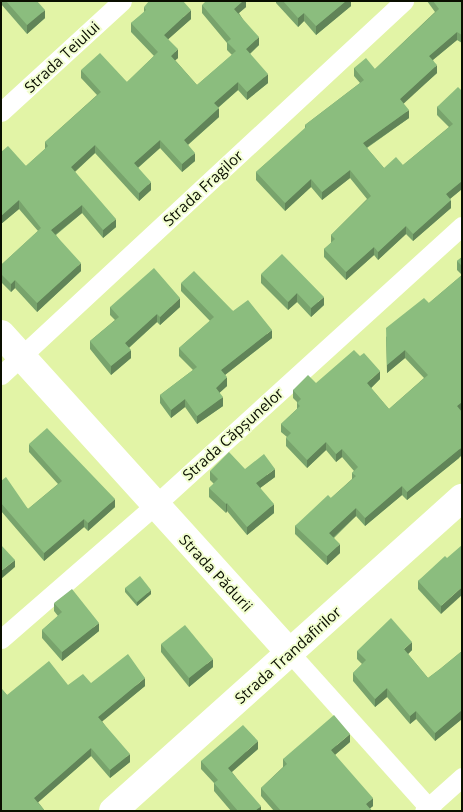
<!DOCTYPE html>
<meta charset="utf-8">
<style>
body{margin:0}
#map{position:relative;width:463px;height:812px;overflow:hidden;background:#e2f4a6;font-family:"Open Sans",sans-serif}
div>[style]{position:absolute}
.street>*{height:19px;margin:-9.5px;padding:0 9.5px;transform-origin:9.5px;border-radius:9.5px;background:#fff}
.secondary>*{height:28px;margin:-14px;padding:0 14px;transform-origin:14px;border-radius:14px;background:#fff}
.wall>*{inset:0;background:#78a36c}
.shaded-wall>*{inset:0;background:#618458}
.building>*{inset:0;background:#8bbd7e}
span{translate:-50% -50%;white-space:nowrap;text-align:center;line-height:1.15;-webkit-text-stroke:4px #f2fed0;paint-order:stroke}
.street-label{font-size:15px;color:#0a0f00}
.frame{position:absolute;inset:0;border:2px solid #0a0f00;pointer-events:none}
</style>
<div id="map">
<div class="street">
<i style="left:1px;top:112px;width:164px;rotate:-42.5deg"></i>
<i style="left:1px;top:375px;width:550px;rotate:-42.86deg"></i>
<i style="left:1px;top:639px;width:203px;rotate:-41deg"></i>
<i style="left:154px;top:506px;width:416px;rotate:-42.3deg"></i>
<i style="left:290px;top:653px;width:212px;rotate:48.1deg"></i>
<i style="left:424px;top:811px;width:51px;rotate:-41.8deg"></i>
</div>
<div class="secondary">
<i style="left:1px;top:334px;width:430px;rotate:47.8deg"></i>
<i style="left:113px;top:811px;width:469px;rotate:-41.9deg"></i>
</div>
<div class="wall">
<i style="clip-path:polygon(1px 1px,37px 1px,45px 18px,27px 34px,1px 4px)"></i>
<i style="clip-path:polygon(246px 1px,246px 7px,239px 13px,259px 45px,250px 54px,268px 83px,247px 100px,238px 90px,218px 108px,219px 117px,188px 145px,195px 161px,182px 172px,160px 148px,138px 168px,151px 190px,139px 201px,95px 153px,75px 172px,116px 227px,103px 238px,82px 213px,56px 235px,81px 271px,37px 312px,15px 288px,11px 292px,1px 282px,1px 265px,38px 231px,19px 209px,1px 224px,1px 152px,26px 166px,45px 149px,45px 142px,97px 95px,81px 78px,81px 70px,127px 82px,154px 56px,131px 32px,131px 23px,144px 13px,144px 7px,191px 19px,168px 39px,178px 58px,175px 60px,197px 85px,232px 55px,227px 50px,227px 43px,202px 13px,202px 5px)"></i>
<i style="clip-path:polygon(276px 1px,351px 1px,351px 6px,316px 35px,304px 21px,298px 27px,276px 3px)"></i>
<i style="clip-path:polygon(427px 1px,462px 1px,462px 43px,457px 40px,433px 60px,437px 73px,403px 103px,409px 118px,367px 148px,384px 168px,403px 165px,449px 127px,437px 115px,437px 107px,462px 91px,462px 189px,450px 199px,451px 208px,413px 241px,406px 234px,378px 260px,374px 255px,346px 280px,324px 257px,324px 249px,331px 243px,331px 235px,367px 199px,350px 178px,322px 200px,311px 187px,285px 211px,256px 180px,256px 172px,305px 129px,305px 125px,360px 83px,354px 76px,354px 68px,375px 69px,435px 12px)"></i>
<i style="clip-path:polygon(462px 257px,462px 275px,457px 270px,457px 261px)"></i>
<i style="clip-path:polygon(261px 274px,324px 305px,311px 317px,297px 302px,288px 310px,261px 283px)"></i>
<i style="clip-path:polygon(462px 275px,462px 410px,461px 411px,459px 458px,407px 500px,402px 495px,365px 526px,356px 516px,334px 538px,340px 553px,327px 565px,295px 534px,295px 526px,331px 498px,352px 479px,352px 473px,354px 471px,342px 457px,336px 462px,326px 450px,307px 468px,286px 446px,286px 438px,287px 437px,281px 432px,281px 424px,297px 409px,297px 402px,293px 398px,293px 390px,316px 383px,380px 379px,371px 388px,389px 409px,424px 378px,405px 358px,387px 373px,386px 337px,429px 303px)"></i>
<i style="clip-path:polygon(181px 283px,233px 311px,272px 338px,225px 375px,227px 386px,219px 393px,223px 406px,197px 424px,185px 407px,171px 418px,160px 403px,160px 395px,193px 370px,179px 356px,179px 348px,210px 321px,181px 291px)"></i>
<i style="clip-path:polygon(110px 307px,180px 307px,160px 325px,157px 322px,129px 348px,131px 358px,111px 375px,90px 349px,90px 341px,115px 320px,110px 315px)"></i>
<i style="clip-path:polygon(29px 444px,115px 507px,88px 531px,84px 527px,44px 561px,1px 511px,1px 481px,28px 509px,58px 484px,29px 452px)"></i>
<i style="clip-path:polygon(245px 469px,275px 477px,260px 488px,274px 513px,247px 535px,227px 511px,226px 513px,209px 497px,209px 488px,214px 484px,210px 480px,210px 471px)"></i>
<i style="clip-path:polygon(447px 558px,441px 614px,418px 589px,418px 581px)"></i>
<i style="clip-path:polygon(125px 588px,151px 594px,137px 606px,125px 592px)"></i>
<i style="clip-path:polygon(54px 603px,99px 631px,62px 661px,42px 638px,42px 630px,58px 616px,54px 611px)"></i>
<i style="clip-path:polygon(161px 644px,213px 667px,189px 687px,161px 652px)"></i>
<i style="clip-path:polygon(412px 650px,408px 654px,428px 678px,440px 669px,462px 651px,462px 719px,435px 741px,416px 719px,410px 724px,387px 697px,375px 707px,353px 681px,353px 673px,362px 664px,357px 659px,357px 651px)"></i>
<i style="clip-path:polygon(91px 683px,145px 686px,102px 721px,130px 762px,110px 778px,91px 756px,38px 802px,45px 811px,1px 811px,1px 688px,7px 695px,68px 685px)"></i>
<i style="clip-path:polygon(350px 742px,335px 755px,373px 806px,370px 808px,372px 811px,274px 811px,261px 796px,261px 788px,283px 767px,283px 759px)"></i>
<i style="clip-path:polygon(258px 749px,232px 772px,261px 811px,231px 811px,214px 791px,214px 783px,201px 769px,201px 761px)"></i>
</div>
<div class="shaded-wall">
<i style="clip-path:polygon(243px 1px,246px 1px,246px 7px,234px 17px,234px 9px)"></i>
<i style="clip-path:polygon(346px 1px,351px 1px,351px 6px,316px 35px,316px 26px)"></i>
<i style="clip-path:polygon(45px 10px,45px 18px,27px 34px,27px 25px)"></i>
<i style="clip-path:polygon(191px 10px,191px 19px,164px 43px,164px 35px)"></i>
<i style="clip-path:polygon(304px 13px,304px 21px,298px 27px,298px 18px)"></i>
<i style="clip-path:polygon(457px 32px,457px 40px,429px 63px,429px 56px)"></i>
<i style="clip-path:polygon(259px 37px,259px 45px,246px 57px,246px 49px)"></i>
<i style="clip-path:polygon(178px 49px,178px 58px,171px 64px,171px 56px)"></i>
<i style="clip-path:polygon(437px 65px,437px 73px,400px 107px,400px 99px)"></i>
<i style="clip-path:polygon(268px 74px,268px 83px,247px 100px,247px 92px)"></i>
<i style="clip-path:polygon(238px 82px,238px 90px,214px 111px,214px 103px)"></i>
<i style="clip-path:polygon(219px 108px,219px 117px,184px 148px,184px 140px)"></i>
<i style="clip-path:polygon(409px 110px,409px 118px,363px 150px,363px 143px)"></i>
<i style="clip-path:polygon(160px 140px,160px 148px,134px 171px,134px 163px)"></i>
<i style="clip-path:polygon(95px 145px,95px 153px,71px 175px,71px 167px)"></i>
<i style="clip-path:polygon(195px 153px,195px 161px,182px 172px,182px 164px)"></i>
<i style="clip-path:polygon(350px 170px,350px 178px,322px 200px,322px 192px)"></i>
<i style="clip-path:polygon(311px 179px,311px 187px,285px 211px,285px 203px)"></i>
<i style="clip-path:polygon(462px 181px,462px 189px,446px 202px,446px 194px)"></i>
<i style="clip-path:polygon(151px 182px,151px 190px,139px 201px,139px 193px)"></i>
<i style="clip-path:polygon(19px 200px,19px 209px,1px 224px,1px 216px)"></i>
<i style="clip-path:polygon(451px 200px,451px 208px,413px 241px,413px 234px)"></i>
<i style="clip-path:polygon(82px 205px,82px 213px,51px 238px,51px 230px)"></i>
<i style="clip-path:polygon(116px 219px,116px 227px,103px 238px,103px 230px)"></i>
<i style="clip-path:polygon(406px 226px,406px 234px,378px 260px,378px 252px)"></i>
<i style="clip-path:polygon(374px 247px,374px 255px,346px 280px,346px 272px)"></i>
<i style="clip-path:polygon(81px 263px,81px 271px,37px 312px,37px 303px)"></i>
<i style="clip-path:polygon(15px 280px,15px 288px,11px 292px,11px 284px)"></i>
<i style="clip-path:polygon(297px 293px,297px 302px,288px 310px,288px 302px)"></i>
<i style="clip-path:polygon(324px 297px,324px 305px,311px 317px,311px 308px)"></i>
<i style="clip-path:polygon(180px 298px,180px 307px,160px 325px,160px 317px)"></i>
<i style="clip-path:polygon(157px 314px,157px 322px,125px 351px,125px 343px)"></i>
<i style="clip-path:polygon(272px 330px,272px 338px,221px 378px,221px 370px)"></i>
<i style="clip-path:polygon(131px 350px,131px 358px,111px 375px,111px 366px)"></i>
<i style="clip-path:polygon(405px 350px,405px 358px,387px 373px,387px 365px)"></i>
<i style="clip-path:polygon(380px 371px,380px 379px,367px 392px,367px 383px)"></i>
<i style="clip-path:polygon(227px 377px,227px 386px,216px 396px,216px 388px)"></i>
<i style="clip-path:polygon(223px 397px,223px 406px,197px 424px,197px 416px)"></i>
<i style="clip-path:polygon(185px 399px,185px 407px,171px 418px,171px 410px)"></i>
<i style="clip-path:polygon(462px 402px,462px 410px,457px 415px,457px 406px)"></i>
<i style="clip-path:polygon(326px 442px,326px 450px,307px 468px,307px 460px)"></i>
<i style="clip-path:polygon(2px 443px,2px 451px,1px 452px,1px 444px)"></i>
<i style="clip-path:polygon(462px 447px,462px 455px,459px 458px,407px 500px,407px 492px)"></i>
<i style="clip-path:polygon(342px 449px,342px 457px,336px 462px,336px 454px)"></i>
<i style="clip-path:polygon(275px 469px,275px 477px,256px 491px,256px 483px)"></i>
<i style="clip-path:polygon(402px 486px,402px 495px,365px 526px,365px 518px)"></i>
<i style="clip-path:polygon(115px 499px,115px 507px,88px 531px,88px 523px)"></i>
<i style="clip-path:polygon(227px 503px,227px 511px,226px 513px,226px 504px)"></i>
<i style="clip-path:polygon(274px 504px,274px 513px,247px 535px,247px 527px)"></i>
<i style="clip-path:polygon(356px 508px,356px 516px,329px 541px,329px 533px)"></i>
<i style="clip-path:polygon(84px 519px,84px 527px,44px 561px,44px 553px)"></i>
<i style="clip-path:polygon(340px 544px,340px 553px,327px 565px,327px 556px)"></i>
<i style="clip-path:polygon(15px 560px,15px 567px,1px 579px,1px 571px)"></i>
<i style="clip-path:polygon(462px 587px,462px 595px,441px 614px,441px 606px)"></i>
<i style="clip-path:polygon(151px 590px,151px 594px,137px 606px,137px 602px)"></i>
<i style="clip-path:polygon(99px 623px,99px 631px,62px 661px,62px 652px)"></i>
<i style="clip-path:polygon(412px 642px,412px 650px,404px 658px,404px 649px)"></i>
<i style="clip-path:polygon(213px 659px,213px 667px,189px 687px,189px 678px)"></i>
<i style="clip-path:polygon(145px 678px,145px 686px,98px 725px,98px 717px)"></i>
<i style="clip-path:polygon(387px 688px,387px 697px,375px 707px,375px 699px)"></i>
<i style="clip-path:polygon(462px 710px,462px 719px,435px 741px,435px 733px)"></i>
<i style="clip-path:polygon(416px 711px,416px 719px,410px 724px,410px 716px)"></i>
<i style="clip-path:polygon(350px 734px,350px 742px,331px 758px,331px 750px)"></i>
<i style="clip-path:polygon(258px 741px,258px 749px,228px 775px,228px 768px)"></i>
<i style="clip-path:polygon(91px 748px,91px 756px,34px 806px,34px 798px)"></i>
<i style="clip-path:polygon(130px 754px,130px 762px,110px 778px,110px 770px)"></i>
<i style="clip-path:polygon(373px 798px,373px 806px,367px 811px,366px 804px)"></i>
<i style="clip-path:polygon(261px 806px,261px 811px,255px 811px)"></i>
</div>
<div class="building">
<i style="clip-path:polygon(6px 1px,37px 1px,45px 10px,27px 25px)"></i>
<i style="clip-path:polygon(149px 1px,183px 1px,191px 10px,164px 35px,178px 49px,171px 56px,197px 85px,236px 51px,227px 42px,231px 39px,202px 5px,206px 1px,243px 1px,234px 9px,259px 37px,246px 49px,268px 74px,247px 92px,238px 82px,214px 103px,219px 108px,184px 140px,195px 153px,182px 164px,160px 140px,134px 163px,151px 182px,139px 193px,95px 145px,71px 167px,116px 219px,103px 230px,82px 205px,51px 230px,81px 263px,37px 303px,15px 280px,11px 284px,1px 274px,1px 265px,41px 228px,19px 200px,1px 216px,1px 152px,8px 146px,26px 166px,48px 146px,45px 142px,101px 92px,81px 70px,100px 53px,127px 82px,158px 52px,131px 23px,146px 10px,144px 7px)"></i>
<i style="clip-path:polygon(283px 1px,346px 1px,316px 26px,304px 13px,298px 18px)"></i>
<i style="clip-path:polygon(433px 1px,462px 1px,462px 35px,457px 32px,429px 56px,437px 65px,400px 99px,409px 110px,363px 143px,384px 168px,396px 157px,403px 165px,453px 124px,437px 107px,458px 87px,462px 91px,462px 181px,446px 194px,451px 200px,413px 234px,406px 226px,378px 252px,374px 247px,346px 272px,324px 249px,335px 239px,331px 235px,371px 196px,350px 170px,322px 192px,311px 179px,285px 203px,256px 172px,306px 127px,305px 125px,364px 80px,354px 68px,366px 58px,375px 69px,439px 9px)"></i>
<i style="clip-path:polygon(282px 254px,324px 297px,311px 308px,297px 293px,288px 302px,261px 274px)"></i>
<i style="clip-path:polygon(462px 257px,462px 266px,457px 261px)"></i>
<i style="clip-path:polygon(154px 268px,180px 298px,160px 317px,157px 314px,125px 343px,131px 350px,111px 366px,90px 341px,119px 317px,110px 307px)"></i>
<i style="clip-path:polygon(194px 271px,233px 311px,248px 300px,272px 330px,221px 370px,227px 377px,216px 388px,223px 397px,197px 416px,185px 399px,171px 410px,160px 395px,197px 367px,179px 348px,214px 317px,181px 283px)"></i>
<i style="clip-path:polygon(462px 275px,462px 402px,457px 406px,462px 412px,462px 447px,407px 492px,402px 486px,365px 518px,356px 508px,329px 533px,340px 544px,327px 556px,295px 526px,328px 495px,331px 498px,356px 476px,352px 473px,358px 467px,342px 449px,336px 454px,326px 442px,307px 460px,286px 438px,291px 433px,281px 424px,300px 406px,297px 403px,301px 399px,293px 390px,308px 375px,316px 383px,354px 350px,360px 356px,364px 353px,380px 371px,367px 383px,389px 409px,428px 375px,405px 350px,387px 365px,386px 328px,424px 298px,429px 303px)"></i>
<i style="clip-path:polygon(47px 428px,115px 499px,88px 523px,84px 519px,44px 553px,1px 503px,1px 481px,6px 477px,28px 509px,62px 481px,29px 444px)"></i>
<i style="clip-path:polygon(229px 452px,245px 469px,264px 454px,275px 469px,256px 483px,274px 504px,247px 527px,227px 503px,226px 504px,209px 488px,218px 479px,210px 471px)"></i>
<i style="clip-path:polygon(1px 545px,15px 560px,1px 571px)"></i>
<i style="clip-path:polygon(462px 545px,462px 587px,441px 606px,418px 581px,445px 556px,447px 558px)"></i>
<i style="clip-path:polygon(140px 576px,151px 590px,137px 602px,125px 588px)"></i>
<i style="clip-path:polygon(72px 589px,99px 623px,62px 652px,42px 630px,62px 612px,54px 603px)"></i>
<i style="clip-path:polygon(391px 618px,412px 642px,404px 649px,428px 678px,440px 669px,462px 651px,462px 710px,435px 733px,416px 711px,410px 716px,387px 688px,375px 699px,353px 673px,366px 660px,357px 651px)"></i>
<i style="clip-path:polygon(185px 625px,213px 659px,189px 678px,161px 644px)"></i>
<i style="clip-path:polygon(128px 654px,145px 678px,98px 717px,130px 754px,110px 770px,91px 748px,34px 798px,45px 811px,2px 811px,1px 810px,1px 688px,7px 695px,49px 661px,68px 685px,83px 674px,91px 683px)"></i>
<i style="clip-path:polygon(334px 715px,350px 734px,331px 750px,373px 798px,366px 804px,372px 811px,281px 811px,261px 788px,287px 764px,283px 759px)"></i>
<i style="clip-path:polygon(243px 725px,258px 741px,228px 768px,261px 806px,255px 811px,238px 811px,214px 783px,218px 780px,201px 761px)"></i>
</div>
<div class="street-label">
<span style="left:62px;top:57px;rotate:-43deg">Strada Teiului</span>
<span style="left:203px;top:188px;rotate:-43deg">Strada Fragilor</span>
<span style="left:233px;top:434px;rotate:-42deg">Strada Căpșunelor</span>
<span style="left:216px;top:573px;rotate:47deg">Strada Pădurii</span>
<span style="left:288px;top:655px;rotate:-42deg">Strada Trandafirilor</span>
</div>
<div class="frame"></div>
</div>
